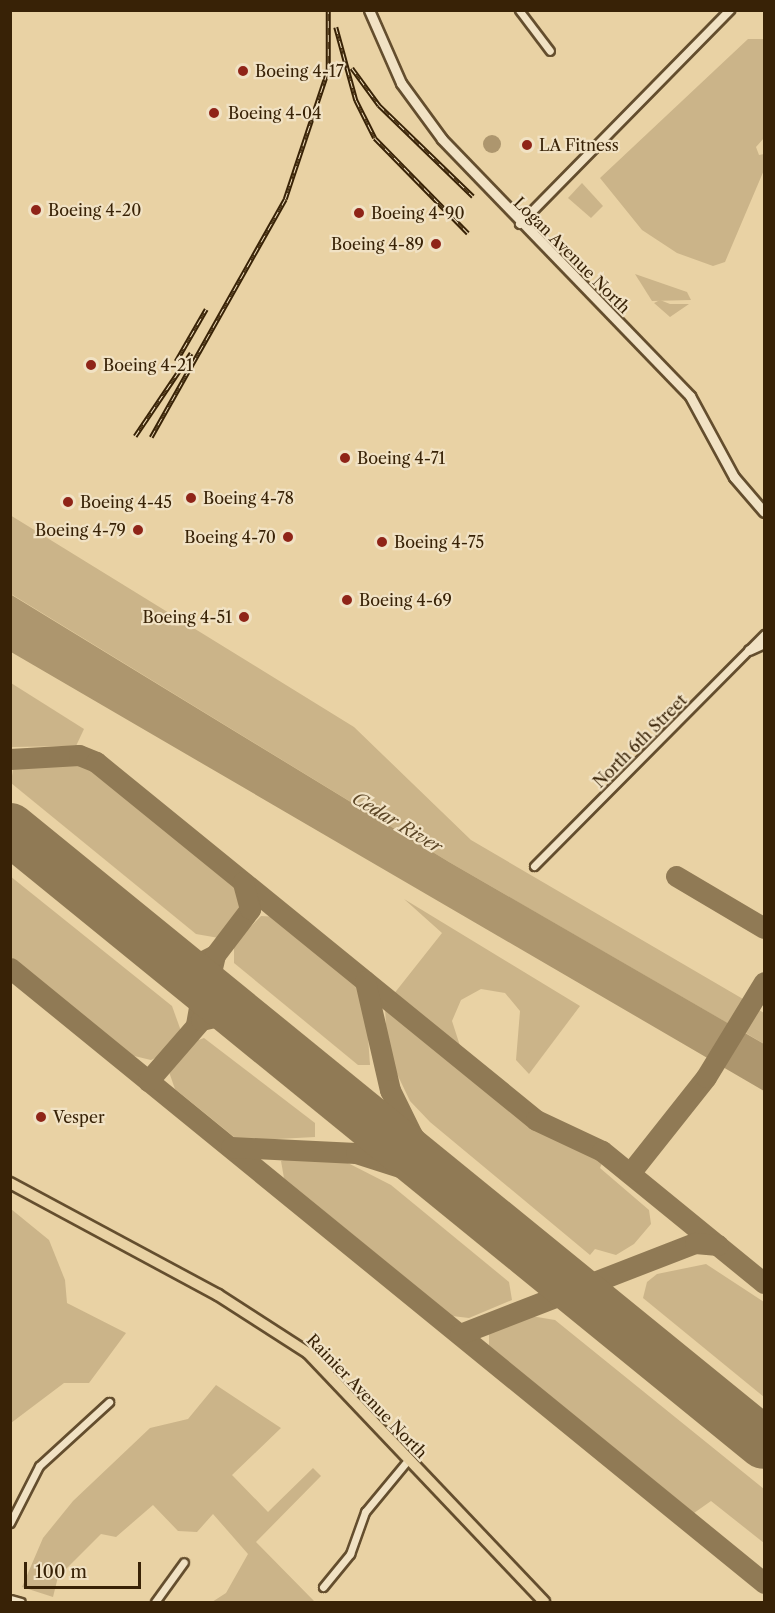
<!DOCTYPE html>
<style>
body{margin:0}
#map{position:relative;width:775px;height:1613px;overflow:hidden;background:#e9d2a4;font-family:"Libre Caslon Text",serif}
div>[style]{position:absolute}
.green>*{inset:0;background:#cbb489}
.water>*{inset:0;background:#ad966e}
.round{border-radius:50%}
.pier>*{inset:0;background:#e9d2a4}
.taxiway>*{height:21px;margin:-10.5px;padding:0 10.5px;transform-origin:10.5px;border-radius:10.5px;background:#907a55}
.runway>*{height:52px;margin:-26px;padding:0 26px;transform-origin:26px;border-radius:26px;background:#907a55}
.roads{filter:drop-shadow(2px 0 #644e2e) drop-shadow(-2px 0 #644e2e) drop-shadow(0 2px #644e2e) drop-shadow(0 -2px #644e2e)}
.minor>*{height:7px;margin:-3.5px;padding:0 3.5px;transform-origin:3.5px;border-radius:3.5px;background:#f1e2c4}
.tertiary>*{height:8px;margin:-4px;padding:0 4px;transform-origin:4px;border-radius:4px;background:#f1e2c4}
.secondary>*{height:9px;margin:-4.5px;padding:0 4.5px;transform-origin:4.5px;border-radius:4.5px;background:#f1e2c4}
.primary>*{height:10px;margin:-5px;padding:0 5px;transform-origin:5px;border-radius:5px;background:#e9d2a4}
.rail>*{height:4.5px;margin-top:-2.25px;transform-origin:0;background:repeating-linear-gradient(90deg,#f1e2c4 0 7px,#382206 0 14px);box-sizing:border-box;border-block:2px solid #382206}
.dots>*{width:16px;height:16px;translate:-50% -50%;box-sizing:border-box;border:3px solid #f1e2c4;border-radius:50%}
span{translate:-50% -50%;white-space:nowrap;text-align:center;line-height:1.15;-webkit-text-stroke:4.5px #f1e2c4;paint-order:stroke}
.poi-label{font-size:16px;color:#382206}
.left{translate:0 -50%;text-align:left}
.right{translate:-100% -50%;text-align:right}
.street-label{font-size:16px;color:#382206}
.water-label{font-size:18px;color:#5b4525;font-style:italic}
.frame{position:absolute;inset:0;border:12px solid #382206;pointer-events:none}
.scale{position:absolute;left:24px;top:1562px;width:117px;height:27px;box-sizing:border-box;border:3px solid #382206;border-top:0;padding-left:8px;font-size:18px;line-height:21px;white-space:nowrap;color:#382206;-webkit-text-stroke:4px #f1e2c4;paint-order:stroke}
</style>
<div id="map">
<div class="green">
<i style="clip-path:polygon(748px 39px,764px 39px,764px 138px,756px 147px,759px 155px,764px 154px,764px 170px,725px 262px,713px 266px,677px 253px,642px 230px,600px 178px)"></i>
<i style="clip-path:polygon(582px 183px,603px 206px,591px 218px,568px 198px)"></i>
<i style="clip-path:polygon(635px 274px,687px 292px,691px 300px,652px 301px)"></i>
<i style="clip-path:polygon(660px 300px,670px 304px,689px 304px,670px 317px,654px 303px)"></i>
<i style="clip-path:polygon(10px 515px,354px 727px,471px 840px,743px 999px,729px 1024px,449px 862px,11px 594px)"></i>
<i style="clip-path:polygon(11px 683px,84px 729px,76px 746px,11px 747px)"></i>
<i style="clip-path:polygon(87px 763px,246px 893px,243px 910px,219px 938px,196px 934px,11px 783px,13px 769px)"></i>
<i style="clip-path:polygon(10px 876px,172px 1006px,181px 1031px,160px 1056px,151px 1060px,130px 1055px,11px 957px)"></i>
<i style="clip-path:polygon(404px 899px,580px 1006px,529px 1074px,516px 1060px,520px 1011px,505px 993px,481px 989px,461px 1000px,452px 1021px,462px 1052px,393px 995px,442px 933px)"></i>
<i style="clip-path:polygon(261px 916px,278px 917px,359px 983px,365px 994px,370px 1065px,358px 1065px,234px 963px,234px 944px)"></i>
<i style="clip-path:polygon(385px 1009px,525px 1120px,603px 1161px,600px 1168px,649px 1210px,651px 1224px,634px 1244px,616px 1255px,595px 1249px,590px 1255px,430px 1122px,410px 1101px,388px 1055px)"></i>
<i style="clip-path:polygon(759px 1010px,764px 1013px,764px 1044px,744px 1032px)"></i>
<i style="clip-path:polygon(204px 1038px,315px 1123px,315px 1137px,239px 1141px,175px 1089px,169px 1072px,173px 1065px,190px 1043px)"></i>
<i style="clip-path:polygon(301px 1154px,344px 1161px,391px 1185px,509px 1282px,512px 1300px,469px 1318px,452px 1316px,284px 1178px,281px 1161px)"></i>
<i style="clip-path:polygon(11px 1209px,49px 1240px,65px 1280px,67px 1303px,126px 1333px,89px 1383px,64px 1383px,11px 1423px)"></i>
<i style="clip-path:polygon(706px 1264px,764px 1302px,764px 1397px,643px 1298px,647px 1282px,657px 1274px)"></i>
<i style="clip-path:polygon(531px 1316px,555px 1320px,764px 1489px,764px 1543px,711px 1501px,694px 1513px,489px 1346px,489px 1333px)"></i>
<i style="clip-path:polygon(216px 1385px,281px 1428px,232px 1475px,268px 1512px,313px 1468px,321px 1476px,256px 1542px,314px 1601px,212px 1602px,226px 1593px,248px 1554px,213px 1514px,197px 1532px,178px 1531px,153px 1505px,116px 1537px,101px 1534px,58px 1577px,53px 1597px,22px 1587px,43px 1538px,73px 1501px,150px 1428px,188px 1419px)"></i>
</div>
<div class="water">
<i class="round" style="left:483px;top:135px;width:18px;height:18px"></i>
<i style="clip-path:polygon(10px 594px,449px 862px,764px 1044px,764px 1091px,11px 652px)"></i>
</div>
<div class="pier">
<i style="clip-path:polygon(731px 1021px,746px 1030px,723px 1069px,708px 1060px)"></i>
</div>
<div class="taxiway">
<i style="left:10px;top:759px;width:69px;rotate:-3.3deg"></i>
<i style="left:79px;top:755px;width:18px;rotate:22deg"></i>
<i style="left:96px;top:762px;width:567px;rotate:39.13deg"></i>
<i style="left:536px;top:1120px;width:73px;rotate:25.2deg"></i>
<i style="left:602px;top:1151px;width:209px;rotate:39.2deg"></i>
<i style="left:676px;top:876px;width:102px;rotate:30.6deg"></i>
<i style="left:215px;top:955px;width:23px;rotate:103deg"></i>
<i style="left:210px;top:977px;width:28px;rotate:64deg"></i>
<i style="left:170px;top:959px;width:26px;rotate:13deg"></i>
<i style="left:195px;top:965px;width:22px;rotate:-27deg"></i>
<i style="left:215px;top:955px;width:58px;rotate:-52.7deg"></i>
<i style="left:250px;top:909px;width:28px;rotate:-105deg"></i>
<i style="left:10px;top:968px;width:973px;rotate:39.2deg"></i>
<i style="left:188px;top:974px;width:26px;rotate:59deg"></i>
<i style="left:201px;top:996px;width:29px;rotate:100deg"></i>
<i style="left:365px;top:981px;width:112px;rotate:77.1deg"></i>
<i style="left:390px;top:1090px;width:50px;rotate:63.9deg"></i>
<i style="left:412px;top:1135px;width:66px;rotate:52.4deg"></i>
<i style="left:148px;top:1081px;width:81px;rotate:-49deg"></i>
<i style="left:201px;top:1020px;width:26px;rotate:-13deg"></i>
<i style="left:226px;top:1014px;width:24px;rotate:24deg"></i>
<i style="left:231px;top:1147px;width:125px;rotate:2.7deg"></i>
<i style="left:356px;top:1153px;width:59px;rotate:17.8deg"></i>
<i style="left:412px;top:1171px;width:60px;rotate:28.7deg"></i>
<i style="left:630px;top:1173px;width:122px;rotate:-51.6deg"></i>
<i style="left:706px;top:1077px;width:111px;rotate:-58.6deg"></i>
<i style="left:460px;top:1334px;width:252px;rotate:-21.2deg"></i>
<i style="left:695px;top:1243px;width:23px;rotate:5deg"></i>
</div>
<div class="runway">
<i style="left:10px;top:829px;width:972px;rotate:39.16deg"></i>
</div>
<div class="roads">
<div class="minor">
<i style="left:519px;top:10px;width:51px;rotate:52.9deg"></i>
<i style="left:534px;top:866px;width:327px;rotate:-45.2deg"></i>
<i style="left:10px;top:1523px;width:64px;rotate:-63deg"></i>
<i style="left:39px;top:1466px;width:95px;rotate:-42.4deg"></i>
<i style="left:323px;top:1587px;width:43px;rotate:-50.7deg"></i>
<i style="left:350px;top:1554px;width:45px;rotate:-70.3deg"></i>
<i style="left:365px;top:1512px;width:67px;rotate:-50.4deg"></i>
<i style="left:10px;top:1599px;width:11px;rotate:15deg"></i>
<i style="left:155px;top:1602px;width:49px;rotate:-54.1deg"></i>
</div>
<div class="tertiary">
<i style="left:520px;top:224px;width:300px;rotate:-45.5deg"></i>
</div>
<div class="secondary">
<i style="left:369px;top:10px;width:80px;rotate:66.3deg"></i>
<i style="left:401px;top:83px;width:69px;rotate:53.8deg"></i>
<i style="left:442px;top:139px;width:357px;rotate:46deg"></i>
<i style="left:690px;top:396px;width:92px;rotate:61.5deg"></i>
<i style="left:734px;top:477px;width:46px;rotate:49.4deg"></i>
<i style="left:749px;top:650px;width:17px;rotate:-25deg"></i>
</div>
<div class="primary">
<i style="left:10px;top:1183px;width:236px;rotate:28.3deg"></i>
<i style="left:218px;top:1295px;width:107px;rotate:32.8deg"></i>
<i style="left:308px;top:1353px;width:343px;rotate:46.5deg"></i>
</div>
</div>
<div class="rail">
<i style="left:336px;top:27px;width:76px;rotate:74.7deg"></i>
<i style="left:356px;top:100px;width:42px;rotate:63.4deg"></i>
<i style="left:375px;top:138px;width:133px;rotate:45.6deg"></i>
<i style="left:352px;top:68px;width:46px;rotate:53.9deg"></i>
<i style="left:379px;top:105px;width:131px;rotate:44.1deg"></i>
<i style="left:176px;top:361px;width:60px;rotate:-60deg"></i>
<i style="left:135px;top:436px;width:100px;rotate:-56deg"></i>
<i style="left:151px;top:437px;width:273px;rotate:-60.6deg"></i>
<i style="left:285px;top:199px;width:136px;rotate:-71.6deg"></i>
<i style="left:328px;top:70px;width:60px;rotate:-90deg"></i>
</div>
<div class="dots">
<i style="left:243px;top:71px;background:#8f2418"></i>
<i style="left:214px;top:113px;background:#8f2418"></i>
<i style="left:527px;top:145px;background:#8f2418"></i>
<i style="left:36px;top:210px;background:#8f2418"></i>
<i style="left:359px;top:213px;background:#8f2418"></i>
<i style="left:436px;top:244px;background:#8f2418"></i>
<i style="left:91px;top:365px;background:#8f2418"></i>
<i style="left:345px;top:458px;background:#8f2418"></i>
<i style="left:191px;top:498px;background:#8f2418"></i>
<i style="left:68px;top:502px;background:#8f2418"></i>
<i style="left:138px;top:530px;background:#8f2418"></i>
<i style="left:288px;top:537px;background:#8f2418"></i>
<i style="left:382px;top:542px;background:#8f2418"></i>
<i style="left:347px;top:600px;background:#8f2418"></i>
<i style="left:244px;top:617px;background:#8f2418"></i>
<i style="left:41px;top:1117px;background:#8f2418"></i>
</div>
<div class="poi-label">
<span class="left" style="left:255px;top:71px">Boeing 4-17</span>
<span class="left" style="left:228px;top:113px">Boeing 4-04</span>
<span class="left" style="left:539px;top:145px">LA Fitness</span>
<span class="left" style="left:48px;top:210px">Boeing 4-20</span>
<span class="left" style="left:371px;top:213px">Boeing 4-90</span>
<span class="right" style="left:424px;top:244px">Boeing 4-89</span>
<span class="left" style="left:103px;top:365px">Boeing 4-21</span>
<span class="left" style="left:357px;top:458px">Boeing 4-71</span>
<span class="left" style="left:203px;top:498px">Boeing 4-78</span>
<span class="left" style="left:80px;top:502px">Boeing 4-45</span>
<span class="right" style="left:126px;top:530px">Boeing 4-79</span>
<span class="right" style="left:276px;top:537px">Boeing 4-70</span>
<span class="left" style="left:394px;top:542px">Boeing 4-75</span>
<span class="left" style="left:359px;top:600px">Boeing 4-69</span>
<span class="right" style="left:232px;top:617px">Boeing 4-51</span>
<span class="left" style="left:53px;top:1117px">Vesper</span>
</div>
<div class="street-label">
<span style="left:572px;top:255px;rotate:45deg">Logan Avenue North</span>
<span style="left:640px;top:741px;rotate:-45deg">North 6th Street</span>
<span style="left:367px;top:1396px;rotate:46deg">Rainier Avenue North</span>
</div>
<div class="water-label">
<span style="left:397px;top:823px;rotate:31deg">Cedar River</span>
</div>
<div class="frame"></div>
<div class="scale">100 m</div>
</div>
